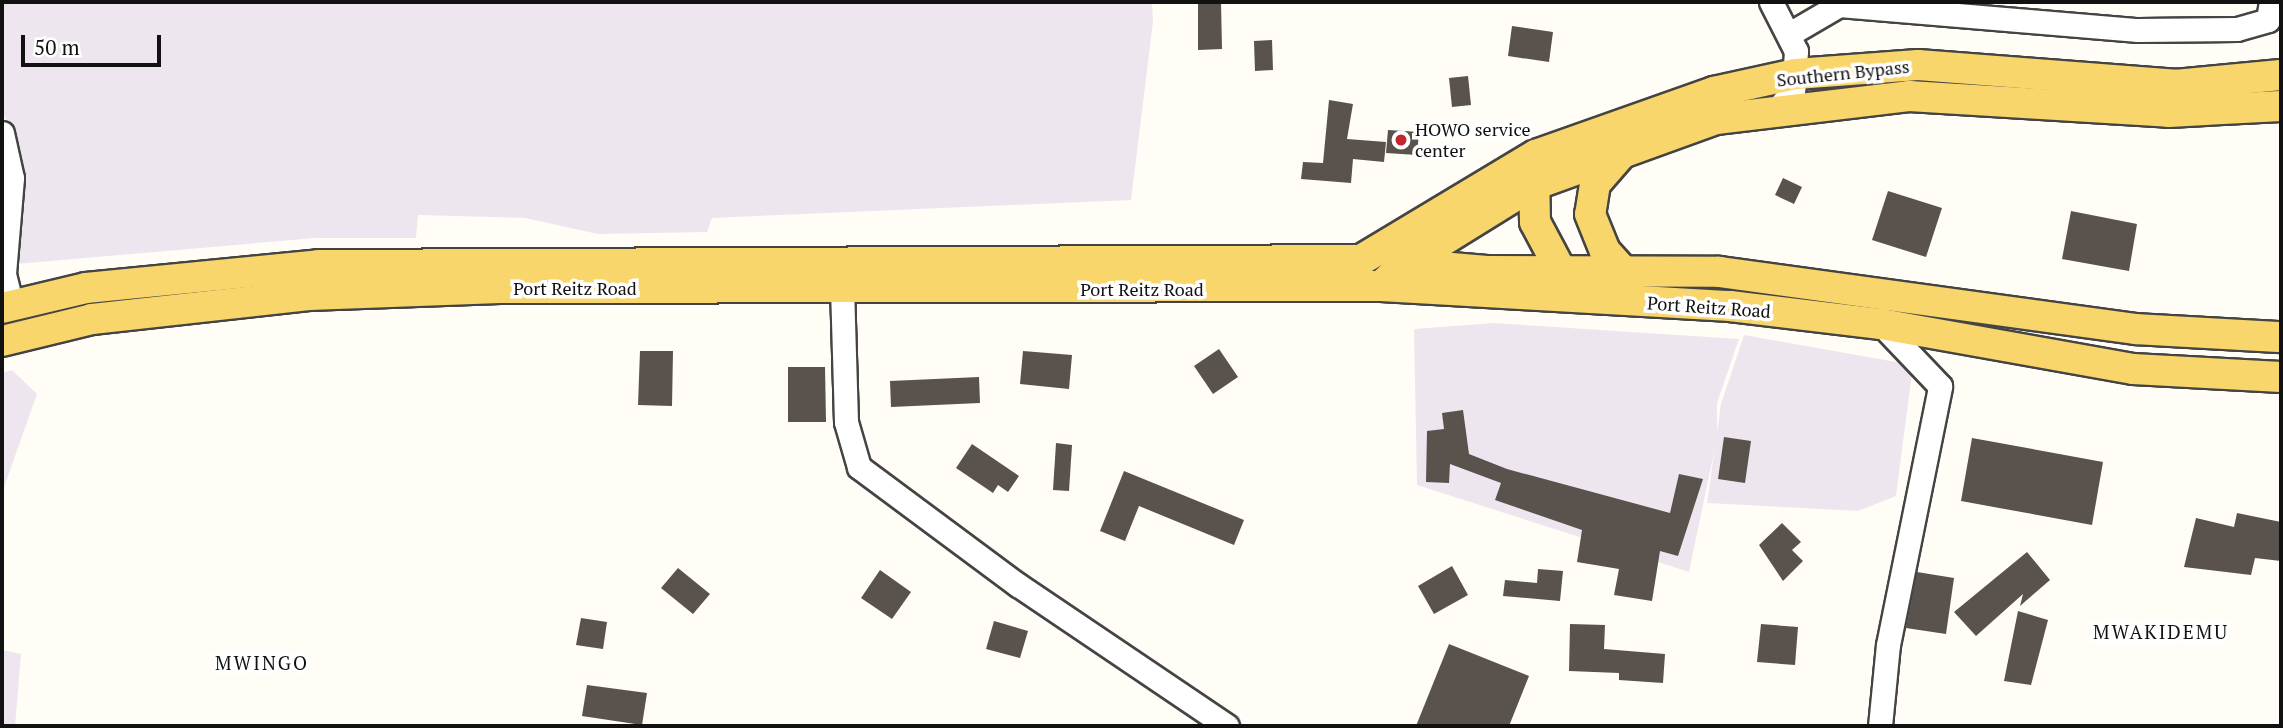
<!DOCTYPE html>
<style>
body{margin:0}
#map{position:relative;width:2283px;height:728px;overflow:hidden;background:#fffdf5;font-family:"PT Serif",serif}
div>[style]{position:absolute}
.industrial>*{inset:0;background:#eee6ef}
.building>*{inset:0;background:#5a524d}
.roads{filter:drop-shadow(2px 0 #444) drop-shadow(-2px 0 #444) drop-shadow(0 2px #444) drop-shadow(0 -2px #444)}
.minor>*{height:23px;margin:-11.5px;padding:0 11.5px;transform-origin:11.5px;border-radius:11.5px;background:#fff}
.major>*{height:30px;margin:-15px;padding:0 15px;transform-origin:15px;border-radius:15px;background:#f9d66b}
.dots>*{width:19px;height:19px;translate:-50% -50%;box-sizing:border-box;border:4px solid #fff;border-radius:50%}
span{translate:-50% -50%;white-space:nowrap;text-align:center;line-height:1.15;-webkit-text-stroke:7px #fff;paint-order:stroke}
.street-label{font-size:18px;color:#111}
.poi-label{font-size:18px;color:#111}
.left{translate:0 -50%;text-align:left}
.neighbourhood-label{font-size:19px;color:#111;letter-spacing:2px}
.frame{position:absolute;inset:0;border:4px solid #111;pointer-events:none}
.scale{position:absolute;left:21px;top:35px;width:140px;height:32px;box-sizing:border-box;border:4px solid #111;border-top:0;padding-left:9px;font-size:21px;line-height:24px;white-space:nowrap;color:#111;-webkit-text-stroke:5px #fff;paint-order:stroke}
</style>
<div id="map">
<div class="industrial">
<i style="clip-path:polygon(2px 2px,1152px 2px,1153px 22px,1131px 200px,712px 218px,707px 232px,598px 234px,525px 218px,418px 215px,416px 238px,316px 238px,16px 264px,22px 169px,3px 112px)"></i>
<i style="clip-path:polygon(1494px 323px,1739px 339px,1717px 403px,1717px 438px,1689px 572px,1417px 485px,1414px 329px)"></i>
<i style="clip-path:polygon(1744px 335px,1913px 365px,1896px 496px,1858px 511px,1707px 503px,1721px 404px)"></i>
<i style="clip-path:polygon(12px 370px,37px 394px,2px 493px,2px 373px)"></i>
<i style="clip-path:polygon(2px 650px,21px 654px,15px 726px,2px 726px)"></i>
</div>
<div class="building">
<i style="clip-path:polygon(1198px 2px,1221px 2px,1222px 49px,1198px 50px)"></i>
<i style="clip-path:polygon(1512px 26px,1553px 32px,1549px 62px,1508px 56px)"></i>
<i style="clip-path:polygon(1272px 40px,1273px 70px,1255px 71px,1254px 41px)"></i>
<i style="clip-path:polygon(1468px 76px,1471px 105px,1452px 107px,1449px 78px)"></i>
<i style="clip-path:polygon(1329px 100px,1353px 104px,1347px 139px,1386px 142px,1384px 162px,1353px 159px,1351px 183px,1301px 179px,1303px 162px,1323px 163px)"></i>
<i style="clip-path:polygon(1388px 130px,1419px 132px,1417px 155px,1386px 153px)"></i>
<i style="clip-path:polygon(1783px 178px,1802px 187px,1794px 204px,1775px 195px)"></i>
<i style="clip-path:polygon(1888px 191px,1942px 208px,1926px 257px,1872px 240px)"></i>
<i style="clip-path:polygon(2071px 211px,2137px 224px,2129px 271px,2062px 259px)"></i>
<i style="clip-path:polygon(1219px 349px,1238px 377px,1213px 394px,1194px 366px)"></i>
<i style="clip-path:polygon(640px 351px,673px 351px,672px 406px,638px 405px)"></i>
<i style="clip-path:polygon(1023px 351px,1072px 355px,1069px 389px,1020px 384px)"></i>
<i style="clip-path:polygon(788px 367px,825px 367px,826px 422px,788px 422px)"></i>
<i style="clip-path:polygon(979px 377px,980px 403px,891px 407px,890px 381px)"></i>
<i style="clip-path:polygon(1463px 410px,1469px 454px,1507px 469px,1670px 513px,1679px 474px,1703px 479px,1678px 556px,1660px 551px,1652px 601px,1614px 595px,1619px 569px,1577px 562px,1582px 530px,1495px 500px,1501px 483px,1450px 464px,1449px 483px,1426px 482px,1427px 431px,1444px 429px,1442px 413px)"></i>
<i style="clip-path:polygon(1724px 437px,1751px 441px,1745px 483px,1718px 479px)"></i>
<i style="clip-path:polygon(1972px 438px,2103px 462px,2092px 525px,1961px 501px)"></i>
<i style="clip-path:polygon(1056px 443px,1072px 445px,1069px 491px,1053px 490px)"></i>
<i style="clip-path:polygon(972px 444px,1019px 476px,1008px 492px,998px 485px,993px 493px,956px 468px)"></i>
<i style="clip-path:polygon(1124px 471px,1244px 520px,1234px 545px,1139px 506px,1125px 541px,1100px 531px)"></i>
<i style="clip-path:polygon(2237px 513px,2281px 522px,2281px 561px,2255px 558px,2251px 575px,2184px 567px,2196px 518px,2234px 527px)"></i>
<i style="clip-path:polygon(1782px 523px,1801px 542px,1792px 550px,1803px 561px,1783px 581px,1759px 545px)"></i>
<i style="clip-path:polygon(2027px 552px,2050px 580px,2020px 606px,2023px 594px,1976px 636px,1954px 612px)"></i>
<i style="clip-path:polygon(1452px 566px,1468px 595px,1434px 614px,1418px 586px)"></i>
<i style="clip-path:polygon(678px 568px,710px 594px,693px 614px,661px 588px)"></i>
<i style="clip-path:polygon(1538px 569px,1563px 571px,1560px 601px,1503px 596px,1505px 580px,1537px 583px)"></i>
<i style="clip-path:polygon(880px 570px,911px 592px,892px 619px,861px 598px)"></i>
<i style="clip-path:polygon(1917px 572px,1954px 578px,1946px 634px,1906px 628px)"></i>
<i style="clip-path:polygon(2018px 611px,2048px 620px,2031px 685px,2004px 681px)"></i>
<i style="clip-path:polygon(581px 618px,607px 622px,603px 649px,576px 645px)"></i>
<i style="clip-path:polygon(994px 621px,1028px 631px,1020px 658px,986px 649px)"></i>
<i style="clip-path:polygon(1570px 624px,1605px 625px,1604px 649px,1665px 654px,1663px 683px,1619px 680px,1619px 673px,1569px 671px)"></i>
<i style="clip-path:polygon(1761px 624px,1798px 627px,1795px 665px,1757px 662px)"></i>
<i style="clip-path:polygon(1449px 644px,1529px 676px,1509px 726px,1416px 726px)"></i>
<i style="clip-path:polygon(587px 685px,647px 693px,642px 725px,582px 716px)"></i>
</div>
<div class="roads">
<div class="minor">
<i style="left:1771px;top:2px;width:55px;rotate:63deg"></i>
<i style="left:1796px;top:51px;width:39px;rotate:94deg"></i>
<i style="left:1793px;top:90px;width:22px;rotate:129deg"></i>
<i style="left:1791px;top:33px;width:56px;rotate:-30.3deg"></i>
<i style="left:1839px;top:5px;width:300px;rotate:4.8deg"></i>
<i style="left:2138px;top:30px;width:99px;rotate:-0.6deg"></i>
<i style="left:2237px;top:29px;width:32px;rotate:-16deg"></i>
<i style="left:2268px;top:20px;width:18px;rotate:-81deg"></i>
<i style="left:2px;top:133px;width:46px;rotate:77.5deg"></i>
<i style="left:12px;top:178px;width:96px;rotate:94.8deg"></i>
<i style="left:4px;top:274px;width:33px;rotate:76deg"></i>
<i style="left:842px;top:287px;width:135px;rotate:88.3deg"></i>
<i style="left:846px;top:422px;width:47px;rotate:73.9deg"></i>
<i style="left:859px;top:467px;width:198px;rotate:36.6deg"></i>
<i style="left:1018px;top:585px;width:252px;rotate:34deg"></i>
<i style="left:1880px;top:726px;width:81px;rotate:-84.4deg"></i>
<i style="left:1888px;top:645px;width:264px;rotate:-78.6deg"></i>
<i style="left:1940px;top:386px;width:86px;rotate:-133.6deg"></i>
</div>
<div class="major">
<i style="left:1622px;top:153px;width:41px;rotate:131.1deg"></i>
<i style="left:1595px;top:184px;width:30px;rotate:99deg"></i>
<i style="left:1590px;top:214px;width:40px;rotate:68deg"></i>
<i style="left:1605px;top:251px;width:27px;rotate:48deg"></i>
<i style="left:1534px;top:170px;width:52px;rotate:88.9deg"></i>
<i style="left:1535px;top:222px;width:55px;rotate:62deg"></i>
<i style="left:1405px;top:264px;width:82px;rotate:4.9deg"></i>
<i style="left:1487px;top:271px;width:232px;rotate:0.2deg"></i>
<i style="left:1719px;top:272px;width:421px;rotate:7.8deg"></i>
<i style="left:2136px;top:329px;width:145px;rotate:3.2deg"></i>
<i style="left:1381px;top:286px;width:33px;rotate:-43deg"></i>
<i style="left:1405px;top:264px;width:148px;rotate:-31.8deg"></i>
<i style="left:1531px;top:186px;width:197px;rotate:-19.9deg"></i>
<i style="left:1716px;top:119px;width:194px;rotate:-6.8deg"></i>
<i style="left:1909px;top:96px;width:260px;rotate:3.5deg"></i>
<i style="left:2169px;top:112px;width:112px;rotate:-3.1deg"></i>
<i style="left:2px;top:308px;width:86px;rotate:-13.4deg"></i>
<i style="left:86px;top:288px;width:234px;rotate:-5.6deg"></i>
<i style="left:319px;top:265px;width:1042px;rotate:-0.27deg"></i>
<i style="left:1361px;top:260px;width:204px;rotate:-31deg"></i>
<i style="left:1536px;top:155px;width:189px;rotate:-19.5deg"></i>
<i style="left:1714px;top:92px;width:84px;rotate:-12.4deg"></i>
<i style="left:1796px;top:74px;width:122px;rotate:-4.2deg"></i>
<i style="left:1918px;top:65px;width:258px;rotate:4.4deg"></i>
<i style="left:2175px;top:85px;width:106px;rotate:-5.4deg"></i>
<i style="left:2px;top:341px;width:93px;rotate:-13.7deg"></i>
<i style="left:92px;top:319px;width:218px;rotate:-6.3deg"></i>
<i style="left:309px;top:295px;width:191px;rotate:-2.1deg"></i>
<i style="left:500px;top:288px;width:881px;rotate:-0.13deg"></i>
<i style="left:1381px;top:286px;width:350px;rotate:3.3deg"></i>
<i style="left:1730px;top:306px;width:152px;rotate:6.8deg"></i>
<i style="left:1881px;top:324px;width:256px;rotate:10.1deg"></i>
<i style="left:2133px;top:369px;width:148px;rotate:3.1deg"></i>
</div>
</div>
<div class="dots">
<i style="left:1401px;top:140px;background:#c4262e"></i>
</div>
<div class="street-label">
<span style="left:1843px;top:73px;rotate:-6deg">Southern Bypass</span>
<span style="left:575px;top:288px">Port Reitz Road</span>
<span style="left:1142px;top:289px">Port Reitz Road</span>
<span style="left:1709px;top:307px;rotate:4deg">Port Reitz Road</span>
</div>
<div class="poi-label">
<span class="left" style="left:1415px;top:140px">HOWO service<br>center</span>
</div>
<div class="neighbourhood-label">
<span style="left:2161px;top:632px">MWAKIDEMU</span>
<span style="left:262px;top:663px">MWINGO</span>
</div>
<div class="frame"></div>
<div class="scale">50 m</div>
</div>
